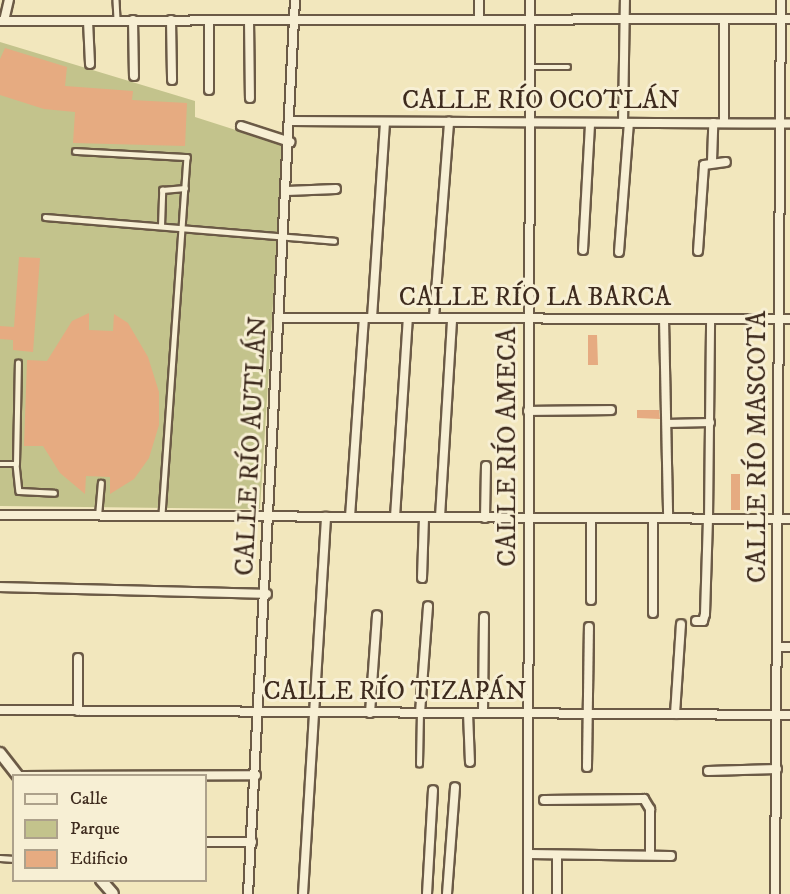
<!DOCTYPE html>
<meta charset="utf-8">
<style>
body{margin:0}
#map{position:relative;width:790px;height:894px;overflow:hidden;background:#f2e7bd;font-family:"IM FELL DW Pica",serif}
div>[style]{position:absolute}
.green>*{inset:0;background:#c3c38c}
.building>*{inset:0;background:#e6ab81}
.roads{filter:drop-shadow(2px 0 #6b5a46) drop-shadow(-2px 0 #6b5a46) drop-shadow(0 2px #6b5a46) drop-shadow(0 -2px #6b5a46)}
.service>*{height:4.5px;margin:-2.25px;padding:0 2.25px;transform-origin:2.25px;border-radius:2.25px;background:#f7efd4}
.pedestrian>*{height:7px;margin:-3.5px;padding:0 3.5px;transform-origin:3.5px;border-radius:3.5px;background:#f7efd4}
.minor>*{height:8px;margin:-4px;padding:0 4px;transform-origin:4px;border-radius:4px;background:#f7efd4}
.tertiary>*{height:10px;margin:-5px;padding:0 5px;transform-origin:5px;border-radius:5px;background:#f7efd4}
span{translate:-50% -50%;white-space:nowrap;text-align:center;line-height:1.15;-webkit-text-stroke:6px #f7efd4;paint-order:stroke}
.street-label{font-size:26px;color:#3e2b1e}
.legend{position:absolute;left:12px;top:774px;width:195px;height:108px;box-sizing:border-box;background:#f7efd4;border:2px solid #ada18b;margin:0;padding:8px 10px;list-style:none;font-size:18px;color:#3e2b1e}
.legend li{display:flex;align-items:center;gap:12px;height:30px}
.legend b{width:30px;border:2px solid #ada18b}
</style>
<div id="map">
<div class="green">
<i style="clip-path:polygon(0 42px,195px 101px,195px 117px,283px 145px,260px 509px,0 506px)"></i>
</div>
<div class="building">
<i style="clip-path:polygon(5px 48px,67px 67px,65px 86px,133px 91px,132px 100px,187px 103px,185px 146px,73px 143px,75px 112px,44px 109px,0 95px,0 59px)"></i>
<i style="clip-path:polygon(19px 257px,40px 258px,33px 352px,13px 350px,13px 340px,0 339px,0 326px,14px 327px)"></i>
<i style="clip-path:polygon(89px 313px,89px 330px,113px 331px,114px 314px,128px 323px,148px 357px,159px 392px,159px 425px,149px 458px,134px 479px,110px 494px,110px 477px,86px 476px,85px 494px,60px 473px,43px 446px,24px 446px,27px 360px,47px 361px,72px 321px)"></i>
<i style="clip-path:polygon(588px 335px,597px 335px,598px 365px,588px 365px)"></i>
<i style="clip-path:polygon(637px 410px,659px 410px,660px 419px,637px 418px)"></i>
<i style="clip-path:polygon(731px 474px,740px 474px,740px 510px,731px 510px)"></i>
</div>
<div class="roads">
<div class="service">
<i style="left:116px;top:0;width:21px;rotate:87deg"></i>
<i style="left:530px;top:67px;width:38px"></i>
<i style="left:75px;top:151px;width:112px;rotate:3.1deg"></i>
<i style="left:187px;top:157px;width:360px;rotate:94deg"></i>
<i style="left:45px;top:217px;width:290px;rotate:4.7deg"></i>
<i style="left:161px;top:226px;width:36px;rotate:-88deg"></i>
<i style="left:162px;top:190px;width:23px;rotate:-5deg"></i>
<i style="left:0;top:464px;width:16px"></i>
<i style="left:16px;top:464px;width:27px;rotate:84deg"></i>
<i style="left:19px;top:491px;width:35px;rotate:3deg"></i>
<i style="left:16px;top:464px;width:101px;rotate:-88.9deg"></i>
<i style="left:98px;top:516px;width:33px;rotate:-85deg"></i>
<i style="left:419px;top:764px;width:51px;rotate:-88.9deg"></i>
<i style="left:0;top:858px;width:14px;rotate:4deg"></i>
</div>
<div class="pedestrian">
<i style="left:666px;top:423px;width:44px;rotate:-1.3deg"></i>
<i style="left:708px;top:519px;width:200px;rotate:-89.4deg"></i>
</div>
<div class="minor">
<i style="left:479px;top:19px;width:19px;rotate:-90deg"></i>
<i style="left:133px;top:20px;width:56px;rotate:89deg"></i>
<i style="left:171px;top:20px;width:60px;rotate:89deg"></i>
<i style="left:209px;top:20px;width:70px;rotate:90deg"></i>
<i style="left:249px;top:20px;width:78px;rotate:89.3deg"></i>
<i style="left:0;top:21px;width:790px;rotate:-0.15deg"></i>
<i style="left:4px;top:21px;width:22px;rotate:-77deg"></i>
<i style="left:88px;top:21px;width:43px;rotate:87.3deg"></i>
<i style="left:291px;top:121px;width:499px;rotate:0.3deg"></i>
<i style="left:623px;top:123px;width:123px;rotate:-89.1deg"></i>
<i style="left:724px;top:123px;width:104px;rotate:-90deg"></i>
<i style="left:241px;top:126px;width:52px;rotate:18.1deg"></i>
<i style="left:712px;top:161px;width:38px;rotate:-88deg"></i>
<i style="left:287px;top:191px;width:49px;rotate:-2.3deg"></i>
<i style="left:583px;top:250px;width:127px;rotate:-86.8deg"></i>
<i style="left:698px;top:251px;width:86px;rotate:-86deg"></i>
<i style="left:704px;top:165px;width:22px;rotate:-8deg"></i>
<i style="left:619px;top:252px;width:129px;rotate:-85.6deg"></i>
<i style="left:279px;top:318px;width:511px;rotate:0.11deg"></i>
<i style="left:372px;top:318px;width:196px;rotate:-86.2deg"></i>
<i style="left:434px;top:318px;width:197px;rotate:-85.6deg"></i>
<i style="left:664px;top:319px;width:199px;rotate:88.8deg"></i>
<i style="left:528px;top:411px;width:83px;rotate:-0.7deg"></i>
<i style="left:0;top:515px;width:790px;rotate:0.29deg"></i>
<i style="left:350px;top:517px;width:199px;rotate:-86deg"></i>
<i style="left:395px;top:517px;width:199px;rotate:-86.3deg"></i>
<i style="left:440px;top:517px;width:198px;rotate:-86.5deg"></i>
<i style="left:485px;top:518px;width:52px;rotate:-88.9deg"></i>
<i style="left:591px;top:518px;width:82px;rotate:90deg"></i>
<i style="left:653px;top:518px;width:95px;rotate:90deg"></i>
<i style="left:422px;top:578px;width:61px;rotate:-88.1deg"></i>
<i style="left:0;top:587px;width:267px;rotate:1.5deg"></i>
<i style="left:696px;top:621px;width:7px"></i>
<i style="left:703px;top:621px;width:7px;rotate:-74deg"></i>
<i style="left:705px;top:614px;width:95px;rotate:-88.2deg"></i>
<i style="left:778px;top:647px;width:12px"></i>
<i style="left:0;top:710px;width:790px;rotate:0.36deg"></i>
<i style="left:78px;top:711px;width:53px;rotate:-90deg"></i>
<i style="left:370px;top:713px;width:98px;rotate:-85.9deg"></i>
<i style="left:420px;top:713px;width:107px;rotate:-85.7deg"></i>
<i style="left:468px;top:713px;width:49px;rotate:87.7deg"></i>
<i style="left:483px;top:713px;width:96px;rotate:-89.4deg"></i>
<i style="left:675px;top:714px;width:90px;rotate:-86.2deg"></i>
<i style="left:587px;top:767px;width:140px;rotate:-89.2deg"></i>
<i style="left:708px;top:771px;width:69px;rotate:-1.7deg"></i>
<i style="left:20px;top:776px;width:236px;rotate:-0.2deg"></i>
<i style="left:544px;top:800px;width:100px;rotate:-0.6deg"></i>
<i style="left:644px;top:799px;width:12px;rotate:59deg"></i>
<i style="left:650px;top:809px;width:46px;rotate:90deg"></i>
<i style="left:206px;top:842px;width:46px"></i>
<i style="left:529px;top:854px;width:142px;rotate:0.8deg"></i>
<i style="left:248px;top:894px;width:895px;rotate:-86.99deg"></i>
<i style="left:303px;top:894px;width:378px;rotate:-86.5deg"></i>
<i style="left:427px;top:894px;width:104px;rotate:-86.7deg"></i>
<i style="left:447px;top:894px;width:107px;rotate:-85.7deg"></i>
<i style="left:528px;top:894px;width:894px;rotate:-89.87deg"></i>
<i style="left:557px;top:894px;width:39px;rotate:-90deg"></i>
<i style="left:775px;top:894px;width:894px;rotate:-89.62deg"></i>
</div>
<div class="tertiary">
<i style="left:0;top:753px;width:29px;rotate:52deg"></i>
<i style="left:101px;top:880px;width:18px;rotate:49deg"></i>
</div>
</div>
<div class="street-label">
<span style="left:541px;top:101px">CALLE RÍO OCOTLÁN</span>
<span style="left:535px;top:298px">CALLE RÍO LA BARCA</span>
<span style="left:252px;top:446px;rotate:-87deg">CALLE RÍO AUTLÁN</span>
<span style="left:508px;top:447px;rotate:-90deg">CALLE RÍO AMECA</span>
<span style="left:758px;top:447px;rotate:-90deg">CALLE RÍO MASCOTA</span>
<span style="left:395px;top:692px">CALLE RÍO TIZAPÁN</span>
</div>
<ul class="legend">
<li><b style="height:8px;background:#f7efd4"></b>Calle</li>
<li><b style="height:16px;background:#c3c38c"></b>Parque</li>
<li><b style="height:16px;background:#e6ab81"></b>Edificio</li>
</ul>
</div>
